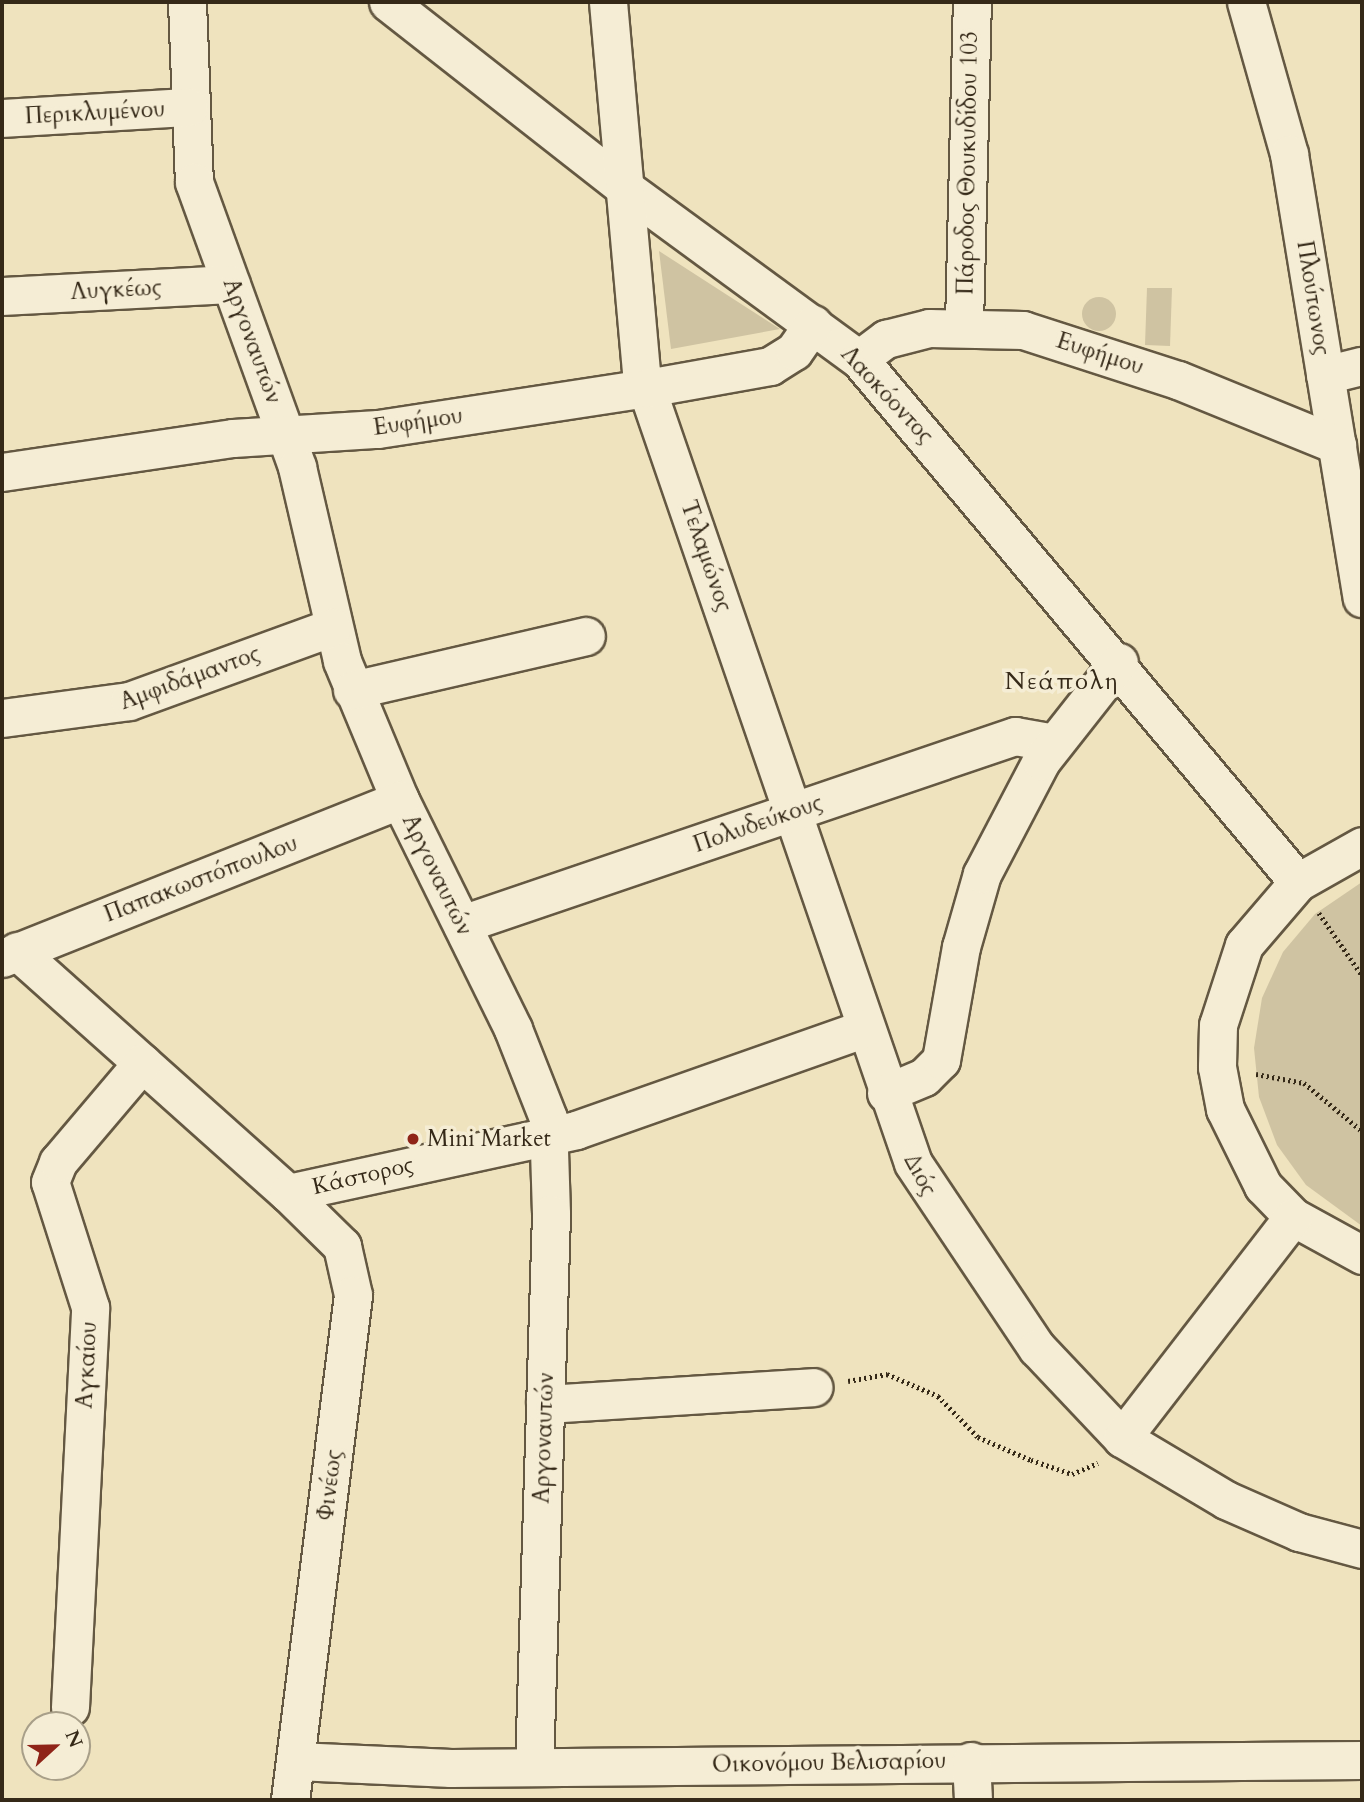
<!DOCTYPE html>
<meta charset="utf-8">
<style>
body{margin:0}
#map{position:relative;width:1364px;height:1802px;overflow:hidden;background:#efe3be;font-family:Cardo,serif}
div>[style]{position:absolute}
.green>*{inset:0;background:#cfc3a2}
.round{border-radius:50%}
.path>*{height:4.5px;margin-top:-2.25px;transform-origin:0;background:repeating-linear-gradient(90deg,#352918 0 2px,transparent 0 5.5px)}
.roads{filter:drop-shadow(2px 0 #645842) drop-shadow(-2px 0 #645842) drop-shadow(0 2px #645842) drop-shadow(0 -2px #645842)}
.minor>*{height:37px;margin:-18.5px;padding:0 18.5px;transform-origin:18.5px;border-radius:18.5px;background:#f5edd5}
.dots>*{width:19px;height:19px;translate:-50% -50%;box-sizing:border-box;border:4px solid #f5edd5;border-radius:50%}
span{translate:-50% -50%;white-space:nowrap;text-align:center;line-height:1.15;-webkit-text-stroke:7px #f5edd5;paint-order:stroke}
.street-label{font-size:23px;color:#352918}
.poi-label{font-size:23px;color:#352918}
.left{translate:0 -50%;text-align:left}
.neighbourhood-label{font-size:24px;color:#352918;letter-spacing:2px}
.frame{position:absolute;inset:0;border:4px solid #352918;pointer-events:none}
.north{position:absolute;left:21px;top:1711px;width:70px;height:70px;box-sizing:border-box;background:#f5edd5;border:2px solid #a89f89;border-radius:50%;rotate:68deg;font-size:19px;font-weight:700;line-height:28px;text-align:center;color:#352918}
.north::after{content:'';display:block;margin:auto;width:24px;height:32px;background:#8f2418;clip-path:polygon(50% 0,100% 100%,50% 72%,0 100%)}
</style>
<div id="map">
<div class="green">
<i style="clip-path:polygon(659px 251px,780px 329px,671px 349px)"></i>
<i style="clip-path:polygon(1147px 288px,1172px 288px,1170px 346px,1145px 345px)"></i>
<i class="round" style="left:1082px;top:297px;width:34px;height:34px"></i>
<i style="clip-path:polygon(1362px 882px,1362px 1226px,1306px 1185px,1277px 1145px,1259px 1097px,1254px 1048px,1262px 998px,1283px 952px,1315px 914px)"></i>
</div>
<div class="path">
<i style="left:1319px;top:913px;width:75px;rotate:55.3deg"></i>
<i style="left:1256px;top:1074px;width:49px;rotate:10.6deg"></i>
<i style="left:1304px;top:1083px;width:75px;rotate:39.6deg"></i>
<i style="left:848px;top:1381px;width:40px;rotate:-10deg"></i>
<i style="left:887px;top:1374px;width:56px;rotate:23.3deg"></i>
<i style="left:938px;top:1396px;width:57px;rotate:45.7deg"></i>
<i style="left:978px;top:1437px;width:58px;rotate:23.5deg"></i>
<i style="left:1031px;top:1460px;width:43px;rotate:18.9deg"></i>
<i style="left:1072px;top:1474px;width:28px;rotate:-23deg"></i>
</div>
<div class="roads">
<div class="minor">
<i style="left:187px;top:2px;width:180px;rotate:87.8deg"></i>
<i style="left:194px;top:182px;width:303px;rotate:70.1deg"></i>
<i style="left:297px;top:467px;width:199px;rotate:76.9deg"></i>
<i style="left:342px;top:661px;width:151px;rotate:67.4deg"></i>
<i style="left:400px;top:800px;width:255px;rotate:63.7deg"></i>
<i style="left:513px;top:1029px;width:96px;rotate:68.5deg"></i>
<i style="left:548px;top:1118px;width:96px;rotate:88.2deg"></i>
<i style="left:551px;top:1214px;width:553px;rotate:91.76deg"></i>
<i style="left:388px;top:2px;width:301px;rotate:38.1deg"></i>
<i style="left:625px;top:188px;width:290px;rotate:36.2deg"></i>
<i style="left:859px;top:359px;width:683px;rotate:49.99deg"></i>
<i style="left:608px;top:2px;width:371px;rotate:84.9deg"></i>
<i style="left:641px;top:372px;width:836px;rotate:71.02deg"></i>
<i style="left:913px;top:1163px;width:223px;rotate:56.2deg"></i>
<i style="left:1037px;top:1348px;width:124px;rotate:46.6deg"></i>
<i style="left:1122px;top:1438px;width:121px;rotate:30.8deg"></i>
<i style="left:1226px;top:1500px;width:80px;rotate:23.7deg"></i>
<i style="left:1299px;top:1532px;width:65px;rotate:15.1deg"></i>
<i style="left:1246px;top:2px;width:158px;rotate:74.2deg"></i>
<i style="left:1289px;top:154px;width:450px;rotate:80.7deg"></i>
<i style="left:2px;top:118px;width:187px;rotate:-3.4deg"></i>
<i style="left:2px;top:296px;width:229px;rotate:-3deg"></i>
<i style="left:964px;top:324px;width:322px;rotate:-88.6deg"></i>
<i style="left:859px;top:359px;width:34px;rotate:-37deg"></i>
<i style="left:886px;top:339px;width:44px;rotate:-14.3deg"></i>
<i style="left:929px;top:328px;width:94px;rotate:1.2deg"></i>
<i style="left:1023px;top:330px;width:163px;rotate:17.9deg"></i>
<i style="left:1178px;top:380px;width:172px;rotate:22.2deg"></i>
<i style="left:1325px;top:375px;width:38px;rotate:-14deg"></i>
<i style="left:2px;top:472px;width:233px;rotate:-8.4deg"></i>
<i style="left:233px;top:438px;width:145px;rotate:-3.6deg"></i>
<i style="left:378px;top:429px;width:272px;rotate:-8.7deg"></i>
<i style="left:647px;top:388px;width:125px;rotate:-10.1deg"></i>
<i style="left:770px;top:366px;width:28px;rotate:-32deg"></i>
<i style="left:794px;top:351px;width:33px;rotate:-55deg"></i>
<i style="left:352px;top:690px;width:240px;rotate:-13deg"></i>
<i style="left:2px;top:718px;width:128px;rotate:-7.6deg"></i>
<i style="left:129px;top:701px;width:216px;rotate:-20deg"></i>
<i style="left:1362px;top:846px;width:73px;rotate:150.6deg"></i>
<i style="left:1298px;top:882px;width:83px;rotate:130.6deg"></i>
<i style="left:1244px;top:945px;width:84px;rotate:108deg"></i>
<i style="left:1218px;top:1025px;width:42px;rotate:91.4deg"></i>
<i style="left:1217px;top:1067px;width:43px;rotate:79.2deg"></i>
<i style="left:1225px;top:1109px;width:86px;rotate:63.7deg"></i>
<i style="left:1263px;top:1186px;width:43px;rotate:45.9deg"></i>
<i style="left:1293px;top:1217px;width:79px;rotate:28.8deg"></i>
<i style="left:462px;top:924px;width:584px;rotate:-18.78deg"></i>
<i style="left:1015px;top:736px;width:40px;rotate:10deg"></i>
<i style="left:17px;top:951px;width:363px;rotate:41.8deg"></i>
<i style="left:288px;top:1193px;width:295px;rotate:-12.3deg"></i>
<i style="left:576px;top:1130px;width:306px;rotate:-19.4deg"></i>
<i style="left:2px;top:958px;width:428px;rotate:-21.7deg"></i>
<i style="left:886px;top:1093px;width:41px;rotate:-22.8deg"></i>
<i style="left:924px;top:1077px;width:24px;rotate:-45deg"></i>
<i style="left:941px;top:1060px;width:115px;rotate:-80deg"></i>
<i style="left:961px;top:947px;width:76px;rotate:-74deg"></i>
<i style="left:982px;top:874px;width:127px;rotate:-62.4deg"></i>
<i style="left:1041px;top:761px;width:126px;rotate:-51.8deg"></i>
<i style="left:288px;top:1193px;width:76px;rotate:44.5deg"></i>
<i style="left:342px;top:1246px;width:50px;rotate:77.3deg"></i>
<i style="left:353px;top:1295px;width:509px;rotate:97.11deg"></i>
<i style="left:545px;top:1404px;width:269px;rotate:-3.6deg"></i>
<i style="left:1122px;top:1438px;width:279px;rotate:-52.3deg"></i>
<i style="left:70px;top:1707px;width:400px;rotate:-87.1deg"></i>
<i style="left:90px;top:1307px;width:131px;rotate:-107.7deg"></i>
<i style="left:50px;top:1182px;width:22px;rotate:-68deg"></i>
<i style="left:58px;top:1162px;width:130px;rotate:-49.7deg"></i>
<i style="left:296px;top:1761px;width:155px;rotate:2.6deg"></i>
<i style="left:451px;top:1768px;width:911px;rotate:-0.5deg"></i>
<i style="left:971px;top:1761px;width:39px;rotate:87deg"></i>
</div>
</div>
<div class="dots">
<i style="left:413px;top:1139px;background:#8f2418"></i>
</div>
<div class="street-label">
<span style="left:95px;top:113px;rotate:-3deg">Περικλυμένου</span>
<span style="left:968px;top:163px;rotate:-89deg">Πάροδος Θουκυδίδου 103</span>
<span style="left:116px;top:290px;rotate:-3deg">Λυγκέως</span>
<span style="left:1313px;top:298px;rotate:81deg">Πλούτωνος</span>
<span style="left:252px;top:341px;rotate:70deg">Αργοναυτών</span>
<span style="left:1100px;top:354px;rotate:18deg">Ευφήμου</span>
<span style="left:887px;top:395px;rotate:47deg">Λαοκόοντος</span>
<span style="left:418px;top:422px;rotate:-8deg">Ευφήμου</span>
<span style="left:706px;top:556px;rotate:71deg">Τελαμώνος</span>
<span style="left:190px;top:678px;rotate:-20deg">Αμφιδάμαντος</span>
<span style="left:758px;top:824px;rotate:-19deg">Πολυδεύκους</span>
<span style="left:437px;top:875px;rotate:64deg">Αργοναυτών</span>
<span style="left:201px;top:879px;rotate:-21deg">Παπακωστόπουλου</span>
<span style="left:920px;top:1175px;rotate:62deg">Διός</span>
<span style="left:363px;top:1176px;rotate:-13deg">Κάστορος</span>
<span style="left:87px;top:1365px;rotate:-87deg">Αγκαίου</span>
<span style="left:544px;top:1438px;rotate:-88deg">Αργοναυτών</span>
<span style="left:330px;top:1485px;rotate:-83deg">Φινέως</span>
<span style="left:829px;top:1763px;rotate:-1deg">Οικονόμου Βελισαρίου</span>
</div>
<div class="poi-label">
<span class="left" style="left:427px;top:1139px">Mini Market</span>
</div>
<div class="neighbourhood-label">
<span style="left:1062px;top:682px">Νεάπολη</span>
</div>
<div class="frame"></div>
<div class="north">N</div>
</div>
